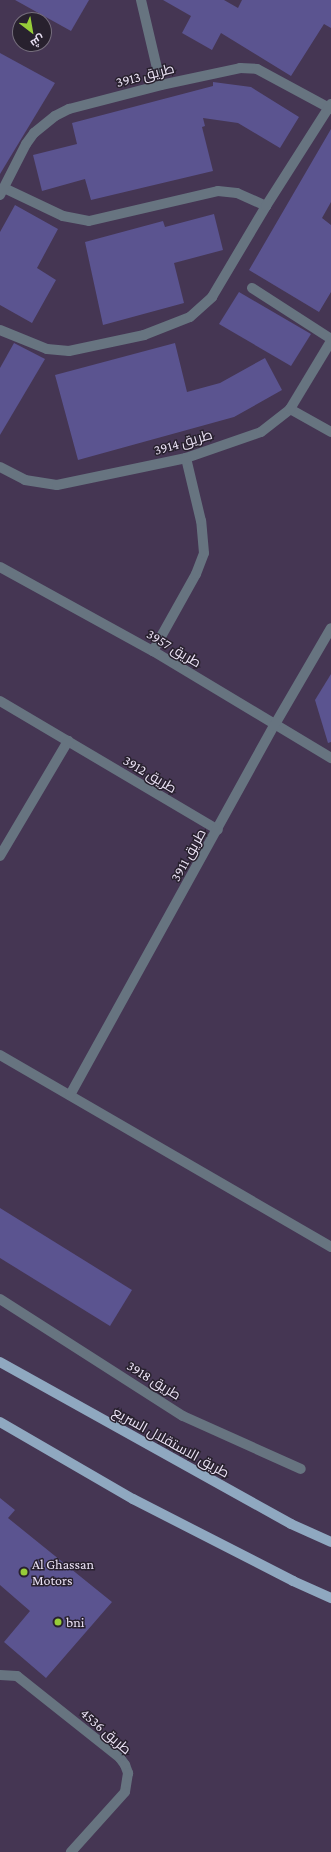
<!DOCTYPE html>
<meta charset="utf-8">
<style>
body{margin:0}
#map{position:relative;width:331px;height:1852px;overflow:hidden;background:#453653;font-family:"Crimson Pro",Cairo,serif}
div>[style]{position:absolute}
.building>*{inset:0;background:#5b5490}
.street>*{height:10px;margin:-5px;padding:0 5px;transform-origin:5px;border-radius:5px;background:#677480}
.primary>*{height:10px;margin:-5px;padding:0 5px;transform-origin:5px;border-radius:5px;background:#8fa8c0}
.dots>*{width:11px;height:11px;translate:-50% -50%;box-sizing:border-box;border:2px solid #28212e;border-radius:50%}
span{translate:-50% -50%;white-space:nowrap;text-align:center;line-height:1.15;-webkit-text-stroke:3px #28212e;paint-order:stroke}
.street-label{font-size:14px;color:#eae1f4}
.poi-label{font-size:14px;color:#eae1f4}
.left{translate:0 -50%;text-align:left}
.north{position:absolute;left:12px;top:12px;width:40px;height:40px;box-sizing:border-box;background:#28212e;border:1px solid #766e7d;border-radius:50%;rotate:149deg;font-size:11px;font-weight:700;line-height:16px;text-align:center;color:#eae1f4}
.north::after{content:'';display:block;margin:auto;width:14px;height:18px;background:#97cc39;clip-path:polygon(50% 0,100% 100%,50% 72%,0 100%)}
</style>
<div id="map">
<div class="building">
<i style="clip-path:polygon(15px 0,89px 0,71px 31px)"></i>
<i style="clip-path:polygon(163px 0,224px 0,238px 8px,242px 0,331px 0,331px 28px,324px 24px,291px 76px,221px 33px,212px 50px,182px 33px,191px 16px)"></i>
<i style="clip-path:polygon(0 53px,55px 83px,0 174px)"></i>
<i style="clip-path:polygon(213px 82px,251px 87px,299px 117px,280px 148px,238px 123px,203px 118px,205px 126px,202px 127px,213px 171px,91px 200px,85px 179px,42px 191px,33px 155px,77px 144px,72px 123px,213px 86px)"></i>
<i style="clip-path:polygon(331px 129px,331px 202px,322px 218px,331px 225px,331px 292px,319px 312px,249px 270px)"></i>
<i style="clip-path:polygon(15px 205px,58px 229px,37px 268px,56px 280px,32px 323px,0 305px,0 232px)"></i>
<i style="clip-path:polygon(214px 214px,223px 250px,174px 263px,184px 303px,103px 325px,85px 242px,163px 221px,165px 227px)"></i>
<i style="clip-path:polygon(239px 292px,311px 334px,291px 366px,219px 324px)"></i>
<i style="clip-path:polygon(14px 343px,45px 359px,0 435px,0 368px)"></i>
<i style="clip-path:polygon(175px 343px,187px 392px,220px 383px,265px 358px,282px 390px,234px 417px,78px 460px,55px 375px)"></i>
<i style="clip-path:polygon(331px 674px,331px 742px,328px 743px,315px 700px)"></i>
<i style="clip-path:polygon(0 1208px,132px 1290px,110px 1326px,0 1258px)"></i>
<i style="clip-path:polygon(0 1498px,15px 1510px,8px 1518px,112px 1602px,46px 1678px,4px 1642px,30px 1611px,0 1585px)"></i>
</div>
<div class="street">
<i style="left:141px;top:0;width:87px;rotate:76.8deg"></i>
<i style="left:4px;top:188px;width:65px;rotate:25.4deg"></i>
<i style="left:63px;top:216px;width:26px;rotate:11deg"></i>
<i style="left:89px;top:221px;width:132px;rotate:-13.1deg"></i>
<i style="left:218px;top:191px;width:19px;rotate:6deg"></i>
<i style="left:237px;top:193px;width:32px;rotate:24deg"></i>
<i style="left:0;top:195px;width:57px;rotate:-63deg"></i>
<i style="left:26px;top:144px;width:14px;rotate:-54deg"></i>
<i style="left:34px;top:133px;width:27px;rotate:-39deg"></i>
<i style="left:55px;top:116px;width:16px;rotate:-27deg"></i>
<i style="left:69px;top:109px;width:95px;rotate:-14.6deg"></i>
<i style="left:161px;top:85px;width:81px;rotate:-12.1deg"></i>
<i style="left:240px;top:68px;width:17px;rotate:3deg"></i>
<i style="left:257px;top:69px;width:84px;rotate:28.4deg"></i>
<i style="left:252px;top:288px;width:94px;rotate:32.8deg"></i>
<i style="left:0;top:330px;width:51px;rotate:22deg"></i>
<i style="left:47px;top:349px;width:22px;rotate:5deg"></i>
<i style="left:69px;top:351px;width:77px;rotate:-12deg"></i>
<i style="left:144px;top:335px;width:49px;rotate:-21.4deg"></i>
<i style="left:190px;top:317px;width:30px;rotate:-42deg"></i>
<i style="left:212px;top:297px;width:106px;rotate:-59.3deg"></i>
<i style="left:266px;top:206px;width:121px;rotate:-57.5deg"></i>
<i style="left:290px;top:409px;width:47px;rotate:29.3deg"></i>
<i style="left:0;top:467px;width:28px;rotate:27deg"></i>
<i style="left:25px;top:480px;width:32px;rotate:9deg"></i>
<i style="left:57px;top:485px;width:132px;rotate:-11.8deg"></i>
<i style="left:186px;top:458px;width:79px;rotate:-19.1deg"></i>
<i style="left:261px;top:432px;width:37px;rotate:-38deg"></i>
<i style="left:290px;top:409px;width:79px;rotate:-58.9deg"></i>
<i style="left:0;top:567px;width:175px;rotate:28.8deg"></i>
<i style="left:153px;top:651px;width:208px;rotate:31deg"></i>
<i style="left:153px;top:651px;width:88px;rotate:-60.8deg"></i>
<i style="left:196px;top:574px;width:22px;rotate:-69deg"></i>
<i style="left:204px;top:553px;width:32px;rotate:-95deg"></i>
<i style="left:201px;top:521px;width:65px;rotate:-103.4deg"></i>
<i style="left:0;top:701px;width:253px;rotate:30.6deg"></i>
<i style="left:0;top:856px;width:134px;rotate:-59.4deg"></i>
<i style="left:0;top:1055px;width:383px;rotate:30.1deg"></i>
<i style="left:70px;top:1095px;width:422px;rotate:-61.1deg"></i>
<i style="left:274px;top:726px;width:113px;rotate:-59.8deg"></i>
<i style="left:0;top:1299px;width:217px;rotate:32.6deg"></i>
<i style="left:183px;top:1416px;width:129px;rotate:24.2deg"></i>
<i style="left:0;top:1675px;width:17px;rotate:3deg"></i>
<i style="left:17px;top:1676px;width:132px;rotate:38.5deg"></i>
<i style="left:120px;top:1758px;width:9px;rotate:54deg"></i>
<i style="left:125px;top:1765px;width:9px;rotate:69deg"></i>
<i style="left:128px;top:1773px;width:19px;rotate:99deg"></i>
<i style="left:125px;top:1792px;width:81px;rotate:132deg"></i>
</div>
<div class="primary">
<i style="left:0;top:1362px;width:333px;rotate:29.1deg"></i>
<i style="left:291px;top:1524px;width:44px;rotate:24.2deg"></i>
<i style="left:0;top:1422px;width:154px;rotate:30.1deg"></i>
<i style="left:133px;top:1499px;width:180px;rotate:27.1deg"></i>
<i style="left:293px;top:1581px;width:42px;rotate:24.1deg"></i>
</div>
<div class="dots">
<i style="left:24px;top:1572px;background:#97cc39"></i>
<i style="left:58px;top:1622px;background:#97cc39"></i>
</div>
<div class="street-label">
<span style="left:145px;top:75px;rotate:-14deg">طريق 3913</span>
<span style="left:183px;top:442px;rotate:-16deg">طريق 3914</span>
<span style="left:174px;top:648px;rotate:31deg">طريق 3957</span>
<span style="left:150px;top:774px;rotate:31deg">طريق 3912</span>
<span style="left:188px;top:855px;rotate:-61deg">طريق 3911</span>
<span style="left:154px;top:1380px;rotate:32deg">طريق 3918</span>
<span style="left:171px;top:1442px;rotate:29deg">طريق الاستقلال السريع</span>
<span style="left:106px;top:1731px;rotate:41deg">طريق 4536</span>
</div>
<div class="poi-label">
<span class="left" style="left:32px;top:1572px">Al Ghassan<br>Motors</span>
<span class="left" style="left:66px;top:1622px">bni</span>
</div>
<div class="north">ش</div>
</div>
